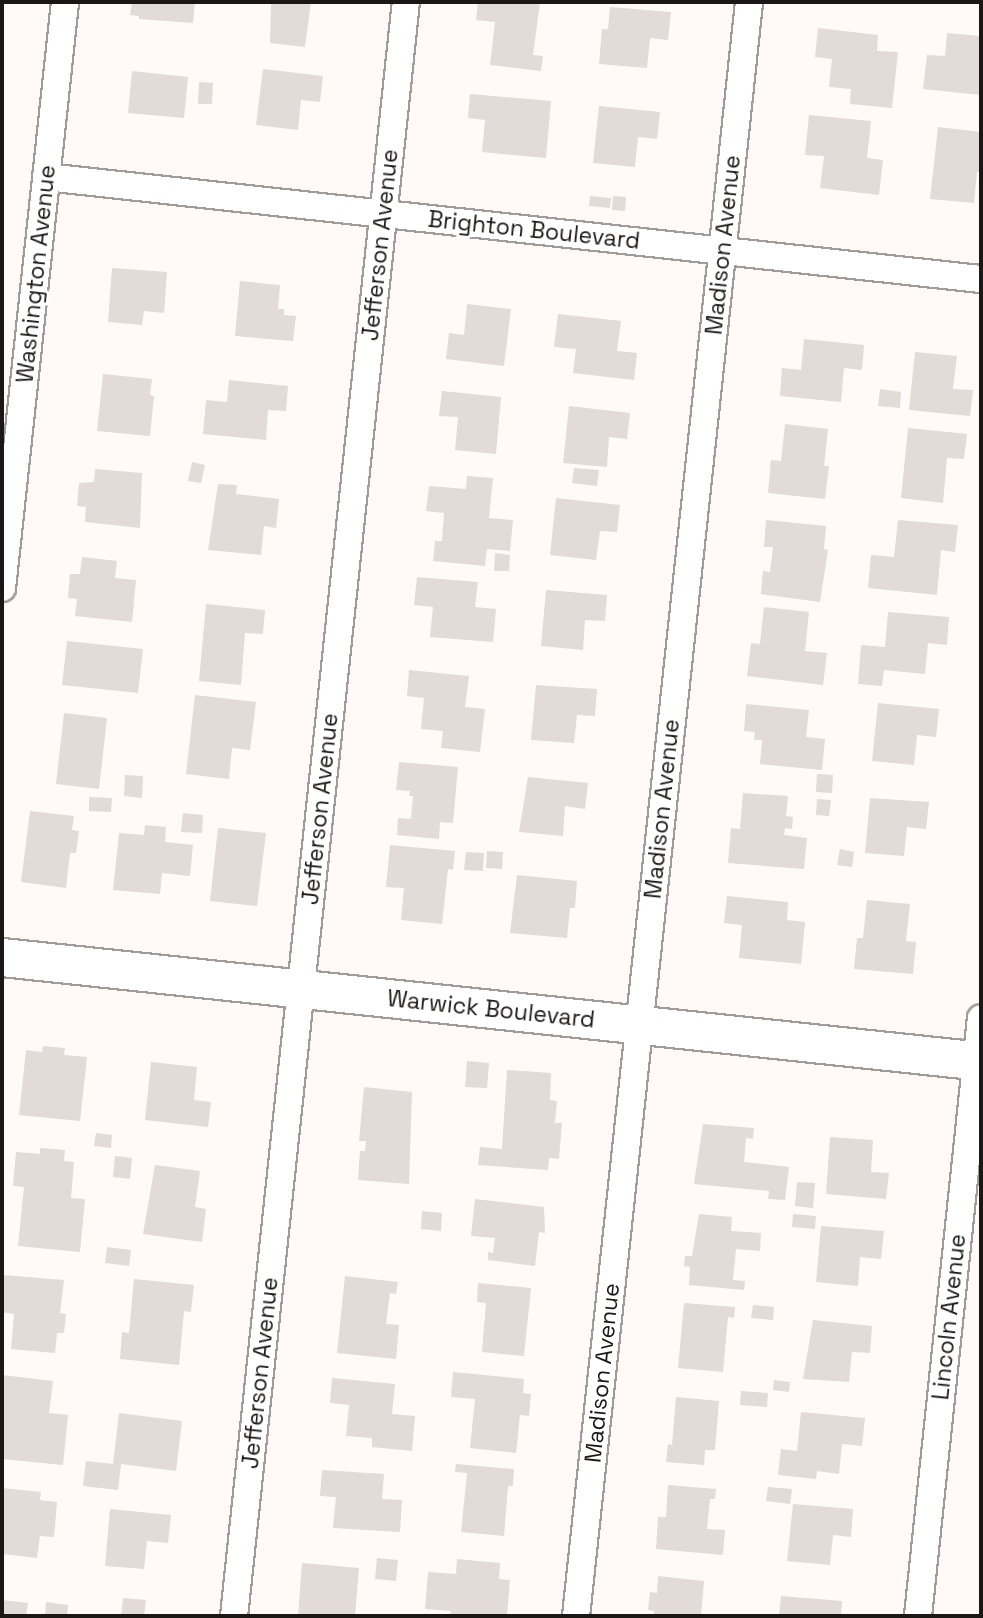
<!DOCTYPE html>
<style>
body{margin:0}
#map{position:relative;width:983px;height:1618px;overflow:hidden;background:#fffaf8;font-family:"Space Grotesk",sans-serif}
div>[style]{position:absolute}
.building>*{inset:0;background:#e2dbd7}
.roads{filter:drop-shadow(2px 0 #a29c98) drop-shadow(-2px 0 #a29c98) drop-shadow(0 2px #a29c98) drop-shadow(0 -2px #a29c98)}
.street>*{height:26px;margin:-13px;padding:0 13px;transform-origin:13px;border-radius:13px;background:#fff}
.secondary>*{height:37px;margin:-18.5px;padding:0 18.5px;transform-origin:18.5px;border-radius:18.5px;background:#fff}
span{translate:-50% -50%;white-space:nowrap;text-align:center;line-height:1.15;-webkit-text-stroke:6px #fff;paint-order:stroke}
.street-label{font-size:23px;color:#1a1716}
.frame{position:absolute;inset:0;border:4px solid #1a1716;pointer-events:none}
</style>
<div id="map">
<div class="building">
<i style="clip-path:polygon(132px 2px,195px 2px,193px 23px,139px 19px,139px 16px,130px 15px)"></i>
<i style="clip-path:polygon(271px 2px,311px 2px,305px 47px,270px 43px)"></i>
<i style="clip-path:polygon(478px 2px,540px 2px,533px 55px,543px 56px,541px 71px,490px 65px,495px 22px,476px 20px)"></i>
<i style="clip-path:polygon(610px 7px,671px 12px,668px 40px,650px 38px,647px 68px,599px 64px,602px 29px,608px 29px)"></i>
<i style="clip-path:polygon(818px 28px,878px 35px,877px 51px,898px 52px,892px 108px,850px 104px,851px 89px,829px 87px,832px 59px,815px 57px)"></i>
<i style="clip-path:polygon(947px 33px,981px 36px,981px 95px,923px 89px,927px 55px,945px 56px)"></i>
<i style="clip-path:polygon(263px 69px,323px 76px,320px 102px,301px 100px,298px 130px,256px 125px)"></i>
<i style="clip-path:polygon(132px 71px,188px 77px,184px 118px,128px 113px)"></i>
<i style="clip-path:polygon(199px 82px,213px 83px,212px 104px,198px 104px)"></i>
<i style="clip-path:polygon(470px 94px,551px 101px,546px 158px,482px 152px,485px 120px,468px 118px)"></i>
<i style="clip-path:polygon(599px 106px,660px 112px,657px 139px,638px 137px,635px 167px,593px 163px)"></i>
<i style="clip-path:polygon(809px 115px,871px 121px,867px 158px,883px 160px,879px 195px,820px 188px,824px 156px,805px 155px)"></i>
<i style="clip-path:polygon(938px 127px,981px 132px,981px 172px,977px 172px,974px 203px,930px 199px)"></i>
<i style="clip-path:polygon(590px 196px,611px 198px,610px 208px,589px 206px)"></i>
<i style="clip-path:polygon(613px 196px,626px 197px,625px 211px,612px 210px)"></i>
<i style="clip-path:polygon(112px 268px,167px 272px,164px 313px,144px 311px,142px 325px,108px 322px)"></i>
<i style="clip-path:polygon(240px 281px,280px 285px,278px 309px,284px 309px,284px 315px,296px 316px,293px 341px,235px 336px)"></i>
<i style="clip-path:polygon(467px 304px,511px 309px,504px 366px,446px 359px,449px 333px,464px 335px)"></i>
<i style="clip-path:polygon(558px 314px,621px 321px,617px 351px,637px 353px,634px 380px,573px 373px,576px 349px,554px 347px)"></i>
<i style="clip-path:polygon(804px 339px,864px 345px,862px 370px,844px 368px,841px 402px,780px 396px,782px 368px,801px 370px)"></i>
<i style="clip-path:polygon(915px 352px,957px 356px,953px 389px,973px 390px,970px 416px,909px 410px)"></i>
<i style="clip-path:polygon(103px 374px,152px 379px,150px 395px,154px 396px,150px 436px,97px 431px)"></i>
<i style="clip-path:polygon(229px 380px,288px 386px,286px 411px,268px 410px,266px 440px,203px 434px,206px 400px,227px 402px)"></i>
<i style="clip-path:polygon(880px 389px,901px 392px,900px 408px,878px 406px)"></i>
<i style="clip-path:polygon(442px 391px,501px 397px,496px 454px,455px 450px,458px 417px,439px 416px)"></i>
<i style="clip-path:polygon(569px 406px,630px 413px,627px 439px,609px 437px,607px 467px,563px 463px)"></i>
<i style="clip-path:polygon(785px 424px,828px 429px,824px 466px,829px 466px,825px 499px,768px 493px,771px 460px,781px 461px)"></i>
<i style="clip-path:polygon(908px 428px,967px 434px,964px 459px,947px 458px,943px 503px,901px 498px)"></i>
<i style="clip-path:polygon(192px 462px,205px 465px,201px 483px,188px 481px)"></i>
<i style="clip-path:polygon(574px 468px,599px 470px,597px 486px,572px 483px)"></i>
<i style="clip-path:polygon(95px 469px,142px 473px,140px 528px,85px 522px,86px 507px,77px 506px,79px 483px,94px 482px)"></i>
<i style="clip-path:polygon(467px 476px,493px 478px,489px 518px,513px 520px,510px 551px,487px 549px,485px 566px,433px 561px,435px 541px,442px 541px,444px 513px,426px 511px,429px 486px,466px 489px)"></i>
<i style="clip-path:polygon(218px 484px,237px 485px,236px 494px,279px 499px,276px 528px,264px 526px,261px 555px,208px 550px)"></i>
<i style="clip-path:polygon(556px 498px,620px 505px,617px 532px,600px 531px,596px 560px,550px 555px)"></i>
<i style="clip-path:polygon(766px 520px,826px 526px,824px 549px,828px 550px,820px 602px,761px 594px,763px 571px,770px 572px,773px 547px,764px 547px)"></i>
<i style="clip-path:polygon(898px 520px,958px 525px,955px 552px,941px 550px,937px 595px,868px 588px,871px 555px,894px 557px)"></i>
<i style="clip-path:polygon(495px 553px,510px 555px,509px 571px,494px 571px)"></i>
<i style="clip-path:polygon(82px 557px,117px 561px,115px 578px,136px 580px,132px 622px,75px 616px,77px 599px,68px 598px,70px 574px,80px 574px)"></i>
<i style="clip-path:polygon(417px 577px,478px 582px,475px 607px,496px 609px,493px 642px,430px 637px,433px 607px,414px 605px)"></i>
<i style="clip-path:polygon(546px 590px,607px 595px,605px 621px,585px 620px,583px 650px,541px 646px)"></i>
<i style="clip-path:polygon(206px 604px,265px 610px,263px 634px,245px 633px,241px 685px,199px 681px)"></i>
<i style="clip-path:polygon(764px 607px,809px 612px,805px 651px,827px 653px,823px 685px,747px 676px,751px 643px,760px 644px)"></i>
<i style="clip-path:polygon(888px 612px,949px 617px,947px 645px,928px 643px,925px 674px,884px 670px,882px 686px,858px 684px,861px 645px,885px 647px)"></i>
<i style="clip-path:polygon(67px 641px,143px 649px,138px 693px,62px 685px)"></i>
<i style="clip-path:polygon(409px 670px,469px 676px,465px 707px,485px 709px,480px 752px,441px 748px,443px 731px,421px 729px,424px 698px,407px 696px)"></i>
<i style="clip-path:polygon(536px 685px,597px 689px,595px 716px,577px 715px,574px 743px,531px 740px)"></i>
<i style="clip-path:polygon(195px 695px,256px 702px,250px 750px,232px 748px,229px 779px,186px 774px)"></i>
<i style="clip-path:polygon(878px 703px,939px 709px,936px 737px,917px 735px,914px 765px,872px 761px)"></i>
<i style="clip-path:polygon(746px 704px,809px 710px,806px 737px,825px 739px,822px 770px,760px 764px,762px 740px,754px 740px,755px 732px,744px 731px)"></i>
<i style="clip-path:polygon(64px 713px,107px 718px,99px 789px,56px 784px)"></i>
<i style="clip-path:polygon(399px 762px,458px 767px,453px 823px,440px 822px,439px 839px,397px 835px,398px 818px,411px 819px,413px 796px,409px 796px,410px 791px,396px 790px)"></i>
<i style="clip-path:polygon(817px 774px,833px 775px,832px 793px,816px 792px)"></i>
<i style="clip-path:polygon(125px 775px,143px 776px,142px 798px,124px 796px)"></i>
<i style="clip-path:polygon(528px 777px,588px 783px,585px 809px,565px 806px,563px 836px,519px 832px)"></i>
<i style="clip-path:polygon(743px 793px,788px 796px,786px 816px,793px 817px,792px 829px,785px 828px,784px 835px,807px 838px,804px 869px,728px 863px,731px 828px,740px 829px)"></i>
<i style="clip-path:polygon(89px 797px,112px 798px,111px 812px,89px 811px)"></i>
<i style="clip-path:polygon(870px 798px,929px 802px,926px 829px,907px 827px,904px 856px,865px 853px)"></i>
<i style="clip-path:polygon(817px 799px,831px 800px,829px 816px,816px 815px)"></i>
<i style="clip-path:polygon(30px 811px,74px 816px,72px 830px,79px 831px,76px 853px,70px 853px,66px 888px,21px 882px)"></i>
<i style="clip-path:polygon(183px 813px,203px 815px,202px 833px,181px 832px)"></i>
<i style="clip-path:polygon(145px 825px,166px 827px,165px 842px,193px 845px,190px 876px,162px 873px,160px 894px,113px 890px,119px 833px,144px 835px)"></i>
<i style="clip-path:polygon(218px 828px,266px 833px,257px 906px,210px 901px)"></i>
<i style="clip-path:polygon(390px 845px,455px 851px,453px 870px,448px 869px,442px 924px,401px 920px,404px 888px,386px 887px)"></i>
<i style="clip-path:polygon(840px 849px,854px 852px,852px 867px,837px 865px)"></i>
<i style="clip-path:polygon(487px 851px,503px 852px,502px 869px,486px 868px)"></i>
<i style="clip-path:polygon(466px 852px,484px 853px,483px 871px,464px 870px)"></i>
<i style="clip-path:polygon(517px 875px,577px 881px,575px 908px,570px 908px,567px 938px,510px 933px)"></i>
<i style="clip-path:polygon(727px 896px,788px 902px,787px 920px,805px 922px,801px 964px,739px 958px,742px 925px,724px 923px)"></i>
<i style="clip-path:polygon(867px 900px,910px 904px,906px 941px,916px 942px,913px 974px,854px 969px,857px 938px,863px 938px)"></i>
<i style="clip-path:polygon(43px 1046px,65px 1048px,64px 1055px,87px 1057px,80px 1121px,19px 1115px,26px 1050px,42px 1052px)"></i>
<i style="clip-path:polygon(467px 1061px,489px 1063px,487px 1088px,465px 1087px)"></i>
<i style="clip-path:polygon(151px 1062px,197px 1067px,194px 1100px,211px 1102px,208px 1127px,145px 1120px)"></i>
<i style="clip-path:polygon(507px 1070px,551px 1073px,550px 1100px,557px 1101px,555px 1123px,562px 1123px,559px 1159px,549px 1158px,548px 1170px,478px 1165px,480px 1147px,502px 1149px)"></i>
<i style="clip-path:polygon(364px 1087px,412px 1092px,409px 1184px,358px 1180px,360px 1151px,365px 1151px,366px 1141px,359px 1141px)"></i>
<i style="clip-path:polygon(703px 1124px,754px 1128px,753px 1139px,746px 1138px,744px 1162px,789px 1167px,785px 1200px,768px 1199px,769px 1191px,694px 1184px)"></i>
<i style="clip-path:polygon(96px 1133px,112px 1135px,111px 1148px,94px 1146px)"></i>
<i style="clip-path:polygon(830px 1137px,873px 1140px,871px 1172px,889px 1173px,886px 1199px,826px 1194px)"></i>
<i style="clip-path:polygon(40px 1148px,65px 1150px,64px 1161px,74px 1162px,71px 1198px,85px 1199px,80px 1252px,18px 1246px,24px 1187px,13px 1186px,16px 1152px,40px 1154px)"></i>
<i style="clip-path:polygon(115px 1156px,132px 1158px,130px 1179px,113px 1177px)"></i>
<i style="clip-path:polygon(155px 1165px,200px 1171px,195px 1207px,206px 1209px,202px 1242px,143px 1234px)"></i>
<i style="clip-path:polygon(797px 1182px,815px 1183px,813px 1208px,795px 1206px)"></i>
<i style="clip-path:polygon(475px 1199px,544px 1207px,545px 1233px,539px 1232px,535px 1266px,488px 1260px,488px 1252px,493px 1253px,495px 1238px,471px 1236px)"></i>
<i style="clip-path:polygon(422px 1211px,442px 1213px,441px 1231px,421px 1229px)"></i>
<i style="clip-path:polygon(699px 1214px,732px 1217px,731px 1231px,761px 1233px,760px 1251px,736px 1249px,733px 1280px,745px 1281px,744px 1290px,689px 1285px,690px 1267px,684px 1266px,685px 1256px,692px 1256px)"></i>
<i style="clip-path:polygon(793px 1214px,816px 1216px,815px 1229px,792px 1227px)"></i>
<i style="clip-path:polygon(821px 1226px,884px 1231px,881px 1259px,860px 1257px,858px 1286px,816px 1282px)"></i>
<i style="clip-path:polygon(107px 1247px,131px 1250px,129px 1266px,105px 1263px)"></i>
<i style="clip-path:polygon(3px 1275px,64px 1280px,60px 1313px,66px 1314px,64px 1333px,57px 1333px,55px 1353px,11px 1349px,14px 1314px,2px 1312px)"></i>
<i style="clip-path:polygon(345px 1276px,398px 1282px,396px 1294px,390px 1293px,386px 1324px,399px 1325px,396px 1359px,337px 1353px)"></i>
<i style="clip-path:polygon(134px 1279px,194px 1285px,191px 1312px,184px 1311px,179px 1365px,120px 1359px,122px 1332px,129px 1333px)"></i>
<i style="clip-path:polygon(478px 1283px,531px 1288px,524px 1356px,482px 1352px,486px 1303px,477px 1302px)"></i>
<i style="clip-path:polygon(684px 1303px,735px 1307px,734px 1318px,728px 1317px,723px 1372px,678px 1368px)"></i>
<i style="clip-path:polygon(753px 1305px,774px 1307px,773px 1320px,751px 1318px)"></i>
<i style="clip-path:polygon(813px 1320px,872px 1326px,870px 1353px,852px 1352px,849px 1382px,803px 1379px)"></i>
<i style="clip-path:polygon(453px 1372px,524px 1379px,523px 1393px,531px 1394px,529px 1416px,520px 1415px,516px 1453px,470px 1448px,475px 1399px,451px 1397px)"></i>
<i style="clip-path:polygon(2px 1375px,53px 1381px,49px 1413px,68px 1415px,63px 1465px,2px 1459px)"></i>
<i style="clip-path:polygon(332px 1378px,395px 1384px,392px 1414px,415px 1416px,412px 1451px,372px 1447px,372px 1438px,346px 1436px,349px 1405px,330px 1403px)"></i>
<i style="clip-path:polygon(774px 1380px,790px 1382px,789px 1392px,773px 1390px)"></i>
<i style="clip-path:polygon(741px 1391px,768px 1393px,767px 1407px,740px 1405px)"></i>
<i style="clip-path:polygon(676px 1397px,719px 1401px,715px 1450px,705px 1450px,704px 1465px,666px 1462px,668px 1444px,672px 1445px)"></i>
<i style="clip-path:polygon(801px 1412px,865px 1418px,862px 1446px,842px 1444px,839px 1474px,817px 1471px,816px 1479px,778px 1475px,781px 1449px,797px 1451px)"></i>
<i style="clip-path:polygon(119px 1413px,182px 1421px,176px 1471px,121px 1464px,118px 1490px,83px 1486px,86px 1461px,113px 1464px)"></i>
<i style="clip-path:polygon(456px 1464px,514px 1469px,513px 1486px,508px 1486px,504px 1536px,461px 1532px,467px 1473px,455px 1472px)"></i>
<i style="clip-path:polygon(322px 1470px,384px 1474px,382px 1499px,402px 1500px,400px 1532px,333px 1528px,336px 1497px,320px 1496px)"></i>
<i style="clip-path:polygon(668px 1485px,716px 1489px,715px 1499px,710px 1499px,707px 1529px,725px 1530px,723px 1555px,656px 1549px,658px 1517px,666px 1517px)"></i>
<i style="clip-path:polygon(768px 1487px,792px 1489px,790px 1504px,766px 1501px)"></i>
<i style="clip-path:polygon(2px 1488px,41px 1492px,40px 1500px,57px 1502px,54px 1537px,40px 1536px,37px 1558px,2px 1554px)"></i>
<i style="clip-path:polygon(793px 1504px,853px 1509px,851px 1537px,833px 1535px,830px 1565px,787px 1561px)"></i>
<i style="clip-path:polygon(110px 1509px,171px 1515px,168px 1543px,147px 1541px,144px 1569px,105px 1566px)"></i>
<i style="clip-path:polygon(377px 1558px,398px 1560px,396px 1581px,375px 1579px)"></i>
<i style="clip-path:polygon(457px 1559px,500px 1563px,499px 1579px,510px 1580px,507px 1615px,450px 1616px,451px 1611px,425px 1609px,428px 1572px,456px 1574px)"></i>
<i style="clip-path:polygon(302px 1563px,359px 1568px,355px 1616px,298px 1616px)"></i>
<i style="clip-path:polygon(658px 1576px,704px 1581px,701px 1616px,654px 1616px,654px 1611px,648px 1610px,650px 1592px,657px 1593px)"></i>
<i style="clip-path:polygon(781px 1596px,842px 1601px,841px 1616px,779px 1616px)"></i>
<i style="clip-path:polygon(123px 1598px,146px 1600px,144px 1616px,121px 1616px)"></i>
<i style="clip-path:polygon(2px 1600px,28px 1603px,26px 1616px,2px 1616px)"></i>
<i style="clip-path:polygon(46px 1602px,68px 1605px,67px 1616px,45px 1616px)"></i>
</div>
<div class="roads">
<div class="street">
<i style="left:46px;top:177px;width:941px;rotate:6.23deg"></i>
<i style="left:2px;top:588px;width:589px;rotate:-83.86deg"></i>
<i style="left:234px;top:1616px;width:1623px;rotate:-83.92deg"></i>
<i style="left:576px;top:1616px;width:1623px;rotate:-83.88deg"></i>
<i style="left:918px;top:1616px;width:601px;rotate:-83.99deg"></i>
</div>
<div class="secondary">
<i style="left:2px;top:957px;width:985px;rotate:6.06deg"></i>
</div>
</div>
<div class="street-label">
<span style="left:534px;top:230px;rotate:6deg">Brighton Boulevard</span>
<span style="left:380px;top:245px;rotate:-84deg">Jefferson Avenue</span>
<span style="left:723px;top:245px;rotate:-84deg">Madison Avenue</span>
<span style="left:36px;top:274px;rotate:-84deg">Washington Avenue</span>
<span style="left:320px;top:809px;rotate:-84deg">Jefferson Avenue</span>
<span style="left:662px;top:809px;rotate:-84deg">Madison Avenue</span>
<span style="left:491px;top:1009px;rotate:6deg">Warwick Boulevard</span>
<span style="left:949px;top:1317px;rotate:-84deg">Lincoln Avenue</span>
<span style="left:260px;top:1373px;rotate:-84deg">Jefferson Avenue</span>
<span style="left:602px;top:1373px;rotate:-84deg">Madison Avenue</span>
</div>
<div class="frame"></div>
</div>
